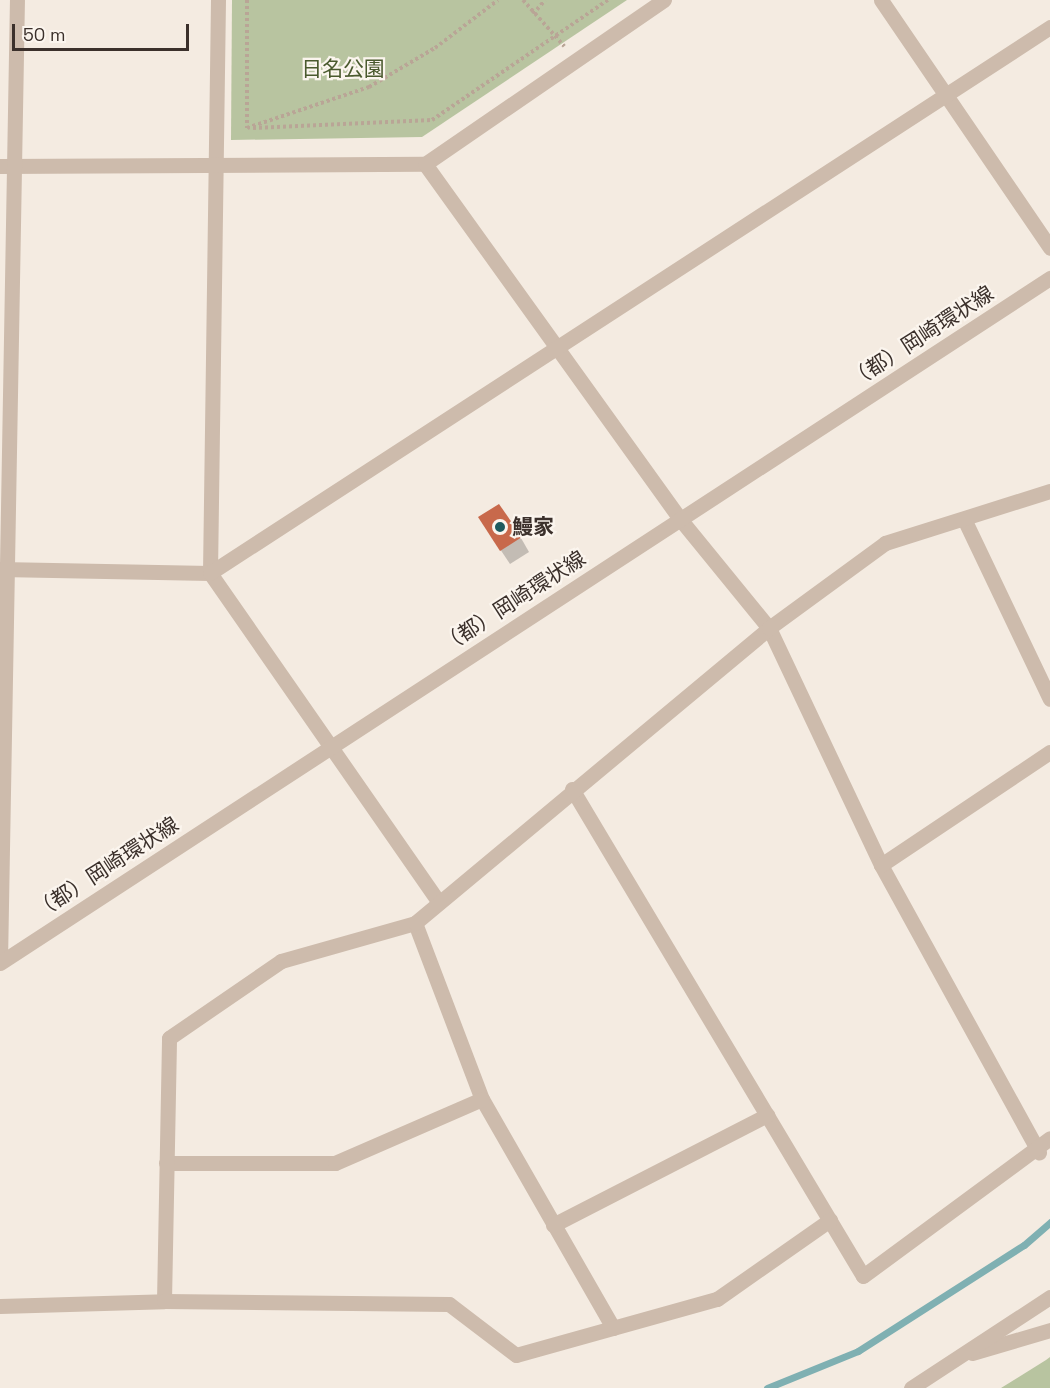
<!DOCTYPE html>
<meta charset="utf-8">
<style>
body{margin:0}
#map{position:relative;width:1050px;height:1388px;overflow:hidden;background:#f4ebe1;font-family:"Space Grotesk","Noto Sans JP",sans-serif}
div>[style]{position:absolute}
.green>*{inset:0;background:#b8c4a0}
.shadow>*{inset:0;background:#0003}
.stream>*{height:7px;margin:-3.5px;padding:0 3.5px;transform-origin:3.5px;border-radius:3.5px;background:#7fb0b2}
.building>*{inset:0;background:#c8694b}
.path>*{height:4px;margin-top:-2px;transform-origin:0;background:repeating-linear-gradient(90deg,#b9a596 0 3px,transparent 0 6px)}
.minor>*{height:15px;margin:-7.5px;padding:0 7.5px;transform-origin:7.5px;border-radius:7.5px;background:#cdbbac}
.tertiary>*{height:15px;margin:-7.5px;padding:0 7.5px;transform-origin:7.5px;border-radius:7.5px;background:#cdbbac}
.dots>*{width:16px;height:16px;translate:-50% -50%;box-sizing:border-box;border:3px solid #fbf5ee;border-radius:50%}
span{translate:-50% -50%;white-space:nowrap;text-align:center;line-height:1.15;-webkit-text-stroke:4.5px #fbf5ee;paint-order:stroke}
.park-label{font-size:21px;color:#4a5a2e}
.street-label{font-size:21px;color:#3b302b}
.poi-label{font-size:21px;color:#3b302b;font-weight:700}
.left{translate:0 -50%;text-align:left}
.scale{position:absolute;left:12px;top:24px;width:177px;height:27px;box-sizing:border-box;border:3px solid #3b302b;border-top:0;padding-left:8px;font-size:18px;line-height:21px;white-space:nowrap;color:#3b302b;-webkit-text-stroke:4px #fbf5ee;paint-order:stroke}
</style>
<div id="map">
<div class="green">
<i style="clip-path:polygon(232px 0,627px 0,422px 137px,231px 140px)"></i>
<i style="clip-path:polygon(1050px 1357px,1050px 1388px,1001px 1388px,1046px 1360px)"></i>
</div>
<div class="shadow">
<i style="clip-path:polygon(488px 531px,521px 538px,529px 552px,510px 564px)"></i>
</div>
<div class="stream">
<i style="left:767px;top:1388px;width:98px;rotate:-22.1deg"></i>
<i style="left:858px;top:1351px;width:197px;rotate:-32.6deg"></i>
<i style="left:1024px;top:1245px;width:35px;rotate:-41deg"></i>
</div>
<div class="building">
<i style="clip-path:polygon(499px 504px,522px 537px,500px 551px,478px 517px)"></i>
</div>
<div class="path">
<i style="left:247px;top:0;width:128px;rotate:90deg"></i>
<i style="left:247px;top:128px;width:129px;rotate:-18.6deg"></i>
<i style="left:369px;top:87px;width:77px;rotate:-30.6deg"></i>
<i style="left:435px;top:48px;width:79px;rotate:-37.3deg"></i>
<i style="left:523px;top:0;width:62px;rotate:48.3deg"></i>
<i style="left:533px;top:14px;width:18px;rotate:-49deg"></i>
<i style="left:253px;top:128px;width:179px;rotate:-2.6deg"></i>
<i style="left:432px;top:120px;width:213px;rotate:-34.3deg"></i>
</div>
<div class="minor">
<i style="left:218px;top:0;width:573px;rotate:90.8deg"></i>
<i style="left:210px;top:573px;width:401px;rotate:55.2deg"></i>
<i style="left:881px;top:0;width:300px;rotate:55.7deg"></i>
<i style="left:425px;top:164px;width:437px;rotate:54.3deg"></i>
<i style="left:680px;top:519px;width:141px;rotate:50.8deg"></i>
<i style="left:769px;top:628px;width:262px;rotate:64.7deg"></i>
<i style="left:881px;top:865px;width:328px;rotate:61.2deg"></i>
<i style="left:0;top:166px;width:425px;rotate:-0.3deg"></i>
<i style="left:425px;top:164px;width:290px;rotate:-34.5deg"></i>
<i style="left:965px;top:521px;width:197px;rotate:64.5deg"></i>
<i style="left:0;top:569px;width:210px;rotate:1.1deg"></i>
<i style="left:210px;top:573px;width:1002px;rotate:-33.02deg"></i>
<i style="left:572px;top:789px;width:567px;rotate:59.14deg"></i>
<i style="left:863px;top:1276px;width:232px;rotate:-36.4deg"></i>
<i style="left:881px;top:865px;width:203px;rotate:-33.8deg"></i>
<i style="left:415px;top:923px;width:188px;rotate:69.2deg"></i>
<i style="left:482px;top:1099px;width:264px;rotate:60.2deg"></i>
<i style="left:166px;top:1163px;width:169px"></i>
<i style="left:335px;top:1163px;width:160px;rotate:-23.5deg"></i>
<i style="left:553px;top:1225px;width:241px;rotate:-27.2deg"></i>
<i style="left:164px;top:1301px;width:263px;rotate:-88.9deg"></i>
<i style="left:169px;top:1038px;width:136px;rotate:-34.5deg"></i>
<i style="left:281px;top:961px;width:139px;rotate:-15.8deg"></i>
<i style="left:415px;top:923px;width:461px;rotate:-39.8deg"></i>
<i style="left:769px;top:628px;width:144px;rotate:-36.2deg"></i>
<i style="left:885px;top:543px;width:173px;rotate:-17.5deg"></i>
<i style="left:0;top:1306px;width:164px;rotate:-1.7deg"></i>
<i style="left:164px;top:1301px;width:285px;rotate:0.6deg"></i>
<i style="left:449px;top:1304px;width:84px;rotate:37.3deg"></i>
<i style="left:516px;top:1355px;width:209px;rotate:-15.6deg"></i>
<i style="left:717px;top:1299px;width:138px;rotate:-35deg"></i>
<i style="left:972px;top:1353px;width:81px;rotate:-16.4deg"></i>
<i style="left:911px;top:1388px;width:166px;rotate:-33.2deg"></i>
</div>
<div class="tertiary">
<i style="left:0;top:962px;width:962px;rotate:-88.99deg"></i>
<i style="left:0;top:963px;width:1254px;rotate:-33.12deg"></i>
</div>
<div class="dots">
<i style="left:500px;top:527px;background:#1f5a5e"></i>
</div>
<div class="park-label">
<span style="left:343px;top:69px">日名公園</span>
</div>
<div class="street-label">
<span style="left:921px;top:337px;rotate:-33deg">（都）岡崎環状線</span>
<span style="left:513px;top:602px;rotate:-33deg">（都）岡崎環状線</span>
<span style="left:106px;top:868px;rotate:-33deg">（都）岡崎環状線</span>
</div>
<div class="poi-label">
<span class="left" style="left:512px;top:527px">鰻家</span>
</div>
<div class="scale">50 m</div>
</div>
